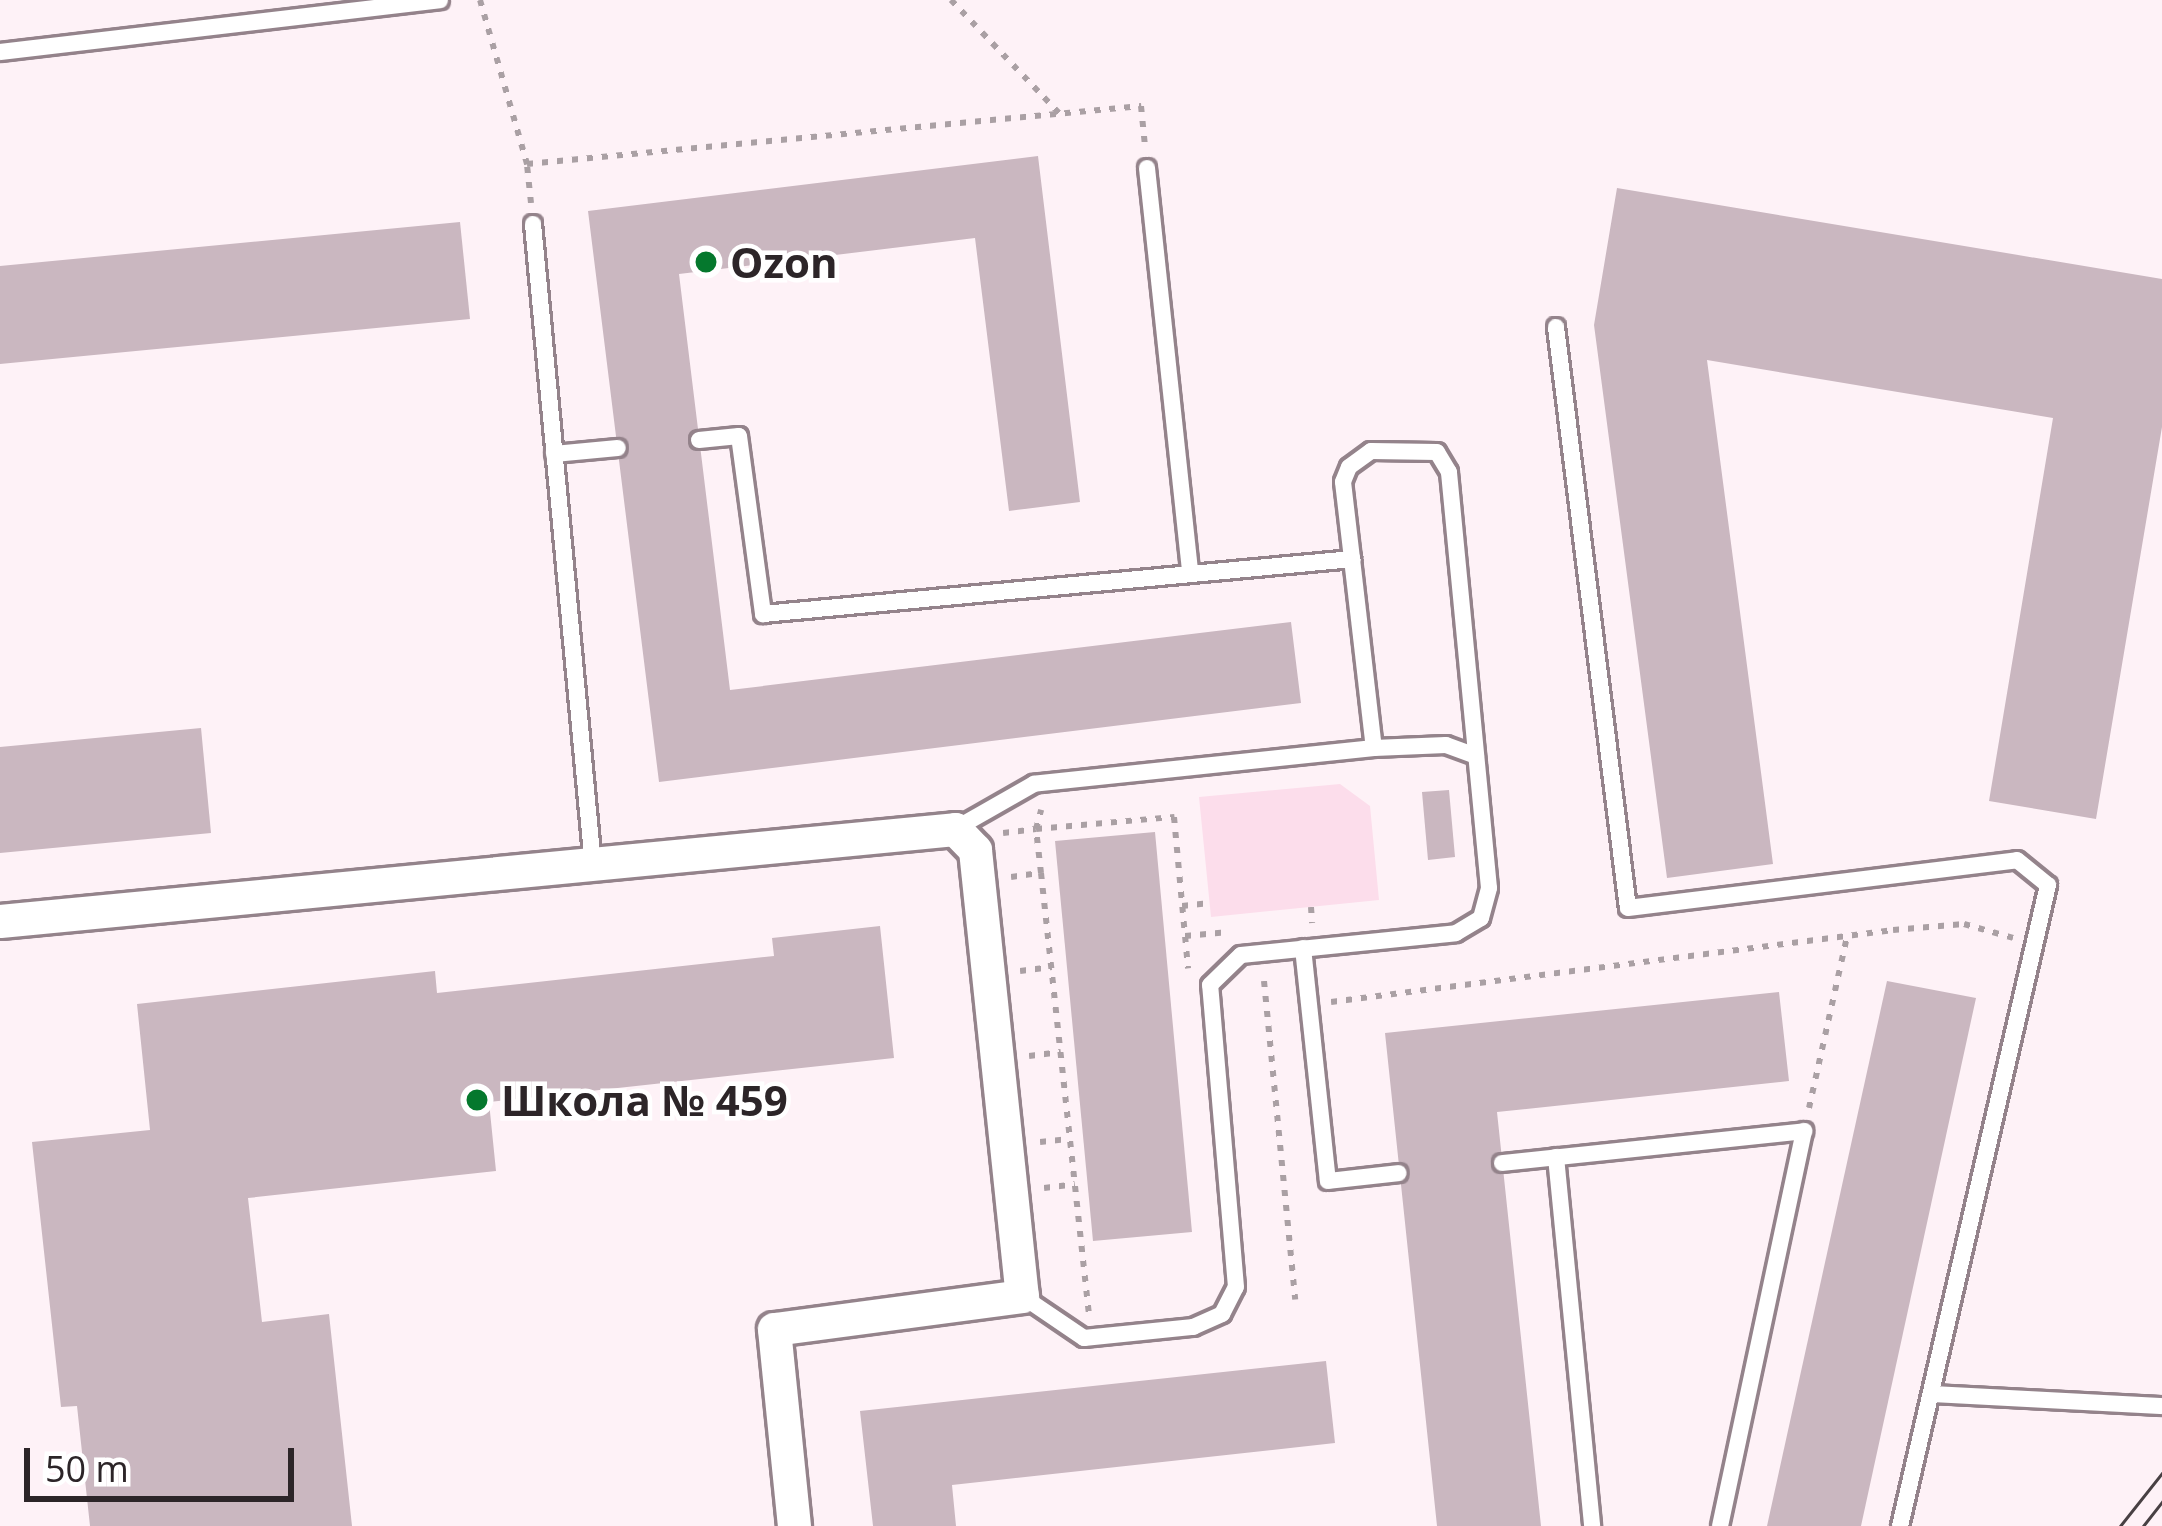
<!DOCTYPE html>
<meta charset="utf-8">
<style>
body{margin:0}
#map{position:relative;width:2162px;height:1526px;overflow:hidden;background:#fef2f7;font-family:"Open Sans",sans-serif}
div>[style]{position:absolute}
.green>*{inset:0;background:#fcddeb}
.building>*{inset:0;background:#cab7c0}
.path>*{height:6px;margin-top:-3px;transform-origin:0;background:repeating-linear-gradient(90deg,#aaa0a4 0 6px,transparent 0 15px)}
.roads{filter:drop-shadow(3px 0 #94838b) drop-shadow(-3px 0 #94838b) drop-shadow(0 3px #94838b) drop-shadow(0 -3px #94838b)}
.lane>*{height:16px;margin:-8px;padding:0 8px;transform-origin:8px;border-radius:8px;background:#fff}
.street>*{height:33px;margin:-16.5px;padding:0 16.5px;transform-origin:16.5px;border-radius:16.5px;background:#fff}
.tram>*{height:3px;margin:-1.5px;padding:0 1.5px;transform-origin:1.5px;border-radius:1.5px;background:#484043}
.dots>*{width:33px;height:33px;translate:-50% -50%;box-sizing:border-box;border:6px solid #fff;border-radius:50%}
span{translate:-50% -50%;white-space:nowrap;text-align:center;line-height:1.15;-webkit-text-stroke:9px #fff;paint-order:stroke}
.poi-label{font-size:42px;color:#2c2528;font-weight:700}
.left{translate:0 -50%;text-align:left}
.scale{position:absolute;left:24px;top:1448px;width:270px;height:54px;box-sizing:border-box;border:6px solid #2c2528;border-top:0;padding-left:15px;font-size:36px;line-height:42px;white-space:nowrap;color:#2c2528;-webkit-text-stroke:9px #fff;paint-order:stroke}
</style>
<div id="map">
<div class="green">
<i style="clip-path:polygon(1340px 784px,1370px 806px,1379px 900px,1211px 917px,1199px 797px)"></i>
</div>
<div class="building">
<i style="clip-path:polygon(1038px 156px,1080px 502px,1009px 511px,975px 238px,679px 274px,730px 690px,1291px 622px,1301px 703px,659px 782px,588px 211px)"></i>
<i style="clip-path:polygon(1617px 188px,2162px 279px,2162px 427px,2096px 819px,1989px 801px,2053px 418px,1707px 360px,1773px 864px,1667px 878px,1594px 325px)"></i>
<i style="clip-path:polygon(460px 222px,470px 319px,0 364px,0 266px)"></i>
<i style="clip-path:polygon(201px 728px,211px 833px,0 853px,0 747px)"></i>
<i style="clip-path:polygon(1449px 790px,1455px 857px,1428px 860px,1422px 792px)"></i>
<i style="clip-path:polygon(1155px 832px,1192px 1232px,1093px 1241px,1055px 841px)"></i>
<i style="clip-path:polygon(880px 926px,894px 1058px,489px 1102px,496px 1171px,248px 1198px,262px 1322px,329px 1314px,352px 1526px,90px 1526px,77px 1406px,61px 1407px,32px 1142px,150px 1130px,137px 1004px,435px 971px,437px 993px,774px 956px,772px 938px)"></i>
<i style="clip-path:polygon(1887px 981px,1976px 998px,1861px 1526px,1767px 1526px)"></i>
<i style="clip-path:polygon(1779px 992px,1789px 1081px,1497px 1112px,1541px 1526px,1437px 1526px,1385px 1033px)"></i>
<i style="clip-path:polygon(1326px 1361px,1335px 1443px,952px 1485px,956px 1526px,873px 1526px,860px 1411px)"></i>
</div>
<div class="path">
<i style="left:480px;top:0;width:171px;rotate:74deg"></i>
<i style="left:951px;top:0;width:158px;rotate:46.3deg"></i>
<i style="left:531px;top:203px;width:39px;rotate:-96deg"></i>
<i style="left:527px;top:164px;width:617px;rotate:-5.4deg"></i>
<i style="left:1141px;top:106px;width:40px;rotate:84.3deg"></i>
<i style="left:1003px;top:833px;width:33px;rotate:-7deg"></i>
<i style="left:1036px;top:829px;width:20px;rotate:-75deg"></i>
<i style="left:1041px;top:873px;width:442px;rotate:83.8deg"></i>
<i style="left:1011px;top:877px;width:30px;rotate:-8deg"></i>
<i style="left:1041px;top:873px;width:44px;rotate:-96.5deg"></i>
<i style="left:1036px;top:829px;width:139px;rotate:-5deg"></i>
<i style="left:1174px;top:817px;width:152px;rotate:84.7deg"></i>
<i style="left:1182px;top:906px;width:28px;rotate:-6deg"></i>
<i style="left:1311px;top:907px;width:16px;rotate:86deg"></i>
<i style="left:1185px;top:936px;width:44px;rotate:-5.2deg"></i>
<i style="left:1020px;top:971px;width:32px;rotate:-7deg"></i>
<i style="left:1264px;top:981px;width:320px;rotate:84.4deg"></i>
<i style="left:1331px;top:1002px;width:567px;rotate:-7.3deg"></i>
<i style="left:1893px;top:930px;width:71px;rotate:-4.8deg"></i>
<i style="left:1964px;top:924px;width:51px;rotate:15.9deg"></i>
<i style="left:1029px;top:1056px;width:32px;rotate:-7deg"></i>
<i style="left:1809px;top:1108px;width:176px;rotate:-77.5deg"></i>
<i style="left:1040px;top:1142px;width:30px;rotate:-6deg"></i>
<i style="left:1044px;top:1188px;width:31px;rotate:-7deg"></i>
</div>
<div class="roads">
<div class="lane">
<i style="left:0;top:52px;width:443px;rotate:-6.7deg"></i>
<i style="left:1147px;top:168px;width:405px;rotate:83.9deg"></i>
<i style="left:533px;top:224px;width:644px;rotate:84.65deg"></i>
<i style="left:1556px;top:327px;width:585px;rotate:82.94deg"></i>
<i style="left:1628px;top:908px;width:392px;rotate:-7deg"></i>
<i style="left:2017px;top:860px;width:40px;rotate:39deg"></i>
<i style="left:2048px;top:885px;width:658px;rotate:103deg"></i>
<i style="left:699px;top:440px;width:40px;rotate:-5.7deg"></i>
<i style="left:739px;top:436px;width:180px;rotate:82.3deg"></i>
<i style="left:763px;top:614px;width:592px;rotate:-5.33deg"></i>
<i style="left:1352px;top:559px;width:190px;rotate:83.4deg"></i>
<i style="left:1374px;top:748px;width:342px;rotate:174deg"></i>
<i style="left:1034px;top:784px;width:91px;rotate:150.3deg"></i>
<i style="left:554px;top:454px;width:64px;rotate:-5.4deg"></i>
<i style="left:1374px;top:748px;width:72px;rotate:-2.4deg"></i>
<i style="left:1446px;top:745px;width:32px;rotate:20deg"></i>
<i style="left:1303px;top:948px;width:234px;rotate:83.9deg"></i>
<i style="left:1328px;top:1181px;width:71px;rotate:-6.4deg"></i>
<i style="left:1556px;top:1157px;width:371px;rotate:84.4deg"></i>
<i style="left:1502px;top:1163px;width:304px;rotate:-6deg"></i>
<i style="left:1804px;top:1131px;width:404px;rotate:102deg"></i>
<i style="left:1022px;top:1296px;width:75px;rotate:34.1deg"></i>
<i style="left:1084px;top:1338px;width:110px;rotate:-5.8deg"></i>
<i style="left:1193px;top:1327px;width:32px;rotate:-24deg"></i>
<i style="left:1222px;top:1314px;width:30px;rotate:-63deg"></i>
<i style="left:1236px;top:1287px;width:303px;rotate:-94.9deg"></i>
<i style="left:1210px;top:985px;width:43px;rotate:-44.1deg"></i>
<i style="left:1241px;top:955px;width:216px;rotate:-5.8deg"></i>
<i style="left:1456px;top:933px;width:29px;rotate:-31deg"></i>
<i style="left:1481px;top:918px;width:31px;rotate:-75deg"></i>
<i style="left:1489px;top:888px;width:418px;rotate:-95.5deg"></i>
<i style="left:1449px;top:472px;width:23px;rotate:-121deg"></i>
<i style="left:1437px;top:452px;width:66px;rotate:-179.1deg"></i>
<i style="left:1371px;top:451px;width:27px;rotate:144deg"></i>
<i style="left:1349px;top:467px;width:16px;rotate:112deg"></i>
<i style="left:1343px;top:482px;width:78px;rotate:83.3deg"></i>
<i style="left:1931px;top:1394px;width:231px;rotate:3deg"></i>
</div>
<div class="street">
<i style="left:0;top:921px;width:959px;rotate:-5.5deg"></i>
<i style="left:955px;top:829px;width:29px;rotate:46deg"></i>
<i style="left:975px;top:850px;width:448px;rotate:84deg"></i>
<i style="left:1022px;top:1296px;width:250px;rotate:172.4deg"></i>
<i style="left:774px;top:1329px;width:198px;rotate:84.2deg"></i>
</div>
</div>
<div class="tram">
<i style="left:2120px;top:1526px;width:68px;rotate:-51.6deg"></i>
<i style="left:2143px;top:1526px;width:31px;rotate:-52deg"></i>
</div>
<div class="dots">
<i style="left:706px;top:262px;background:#05782d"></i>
<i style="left:477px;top:1100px;background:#05782d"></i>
</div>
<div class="poi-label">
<span class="left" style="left:730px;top:262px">Ozon</span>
<span class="left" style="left:501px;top:1100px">Школа № 459</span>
</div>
<div class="scale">50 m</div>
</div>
